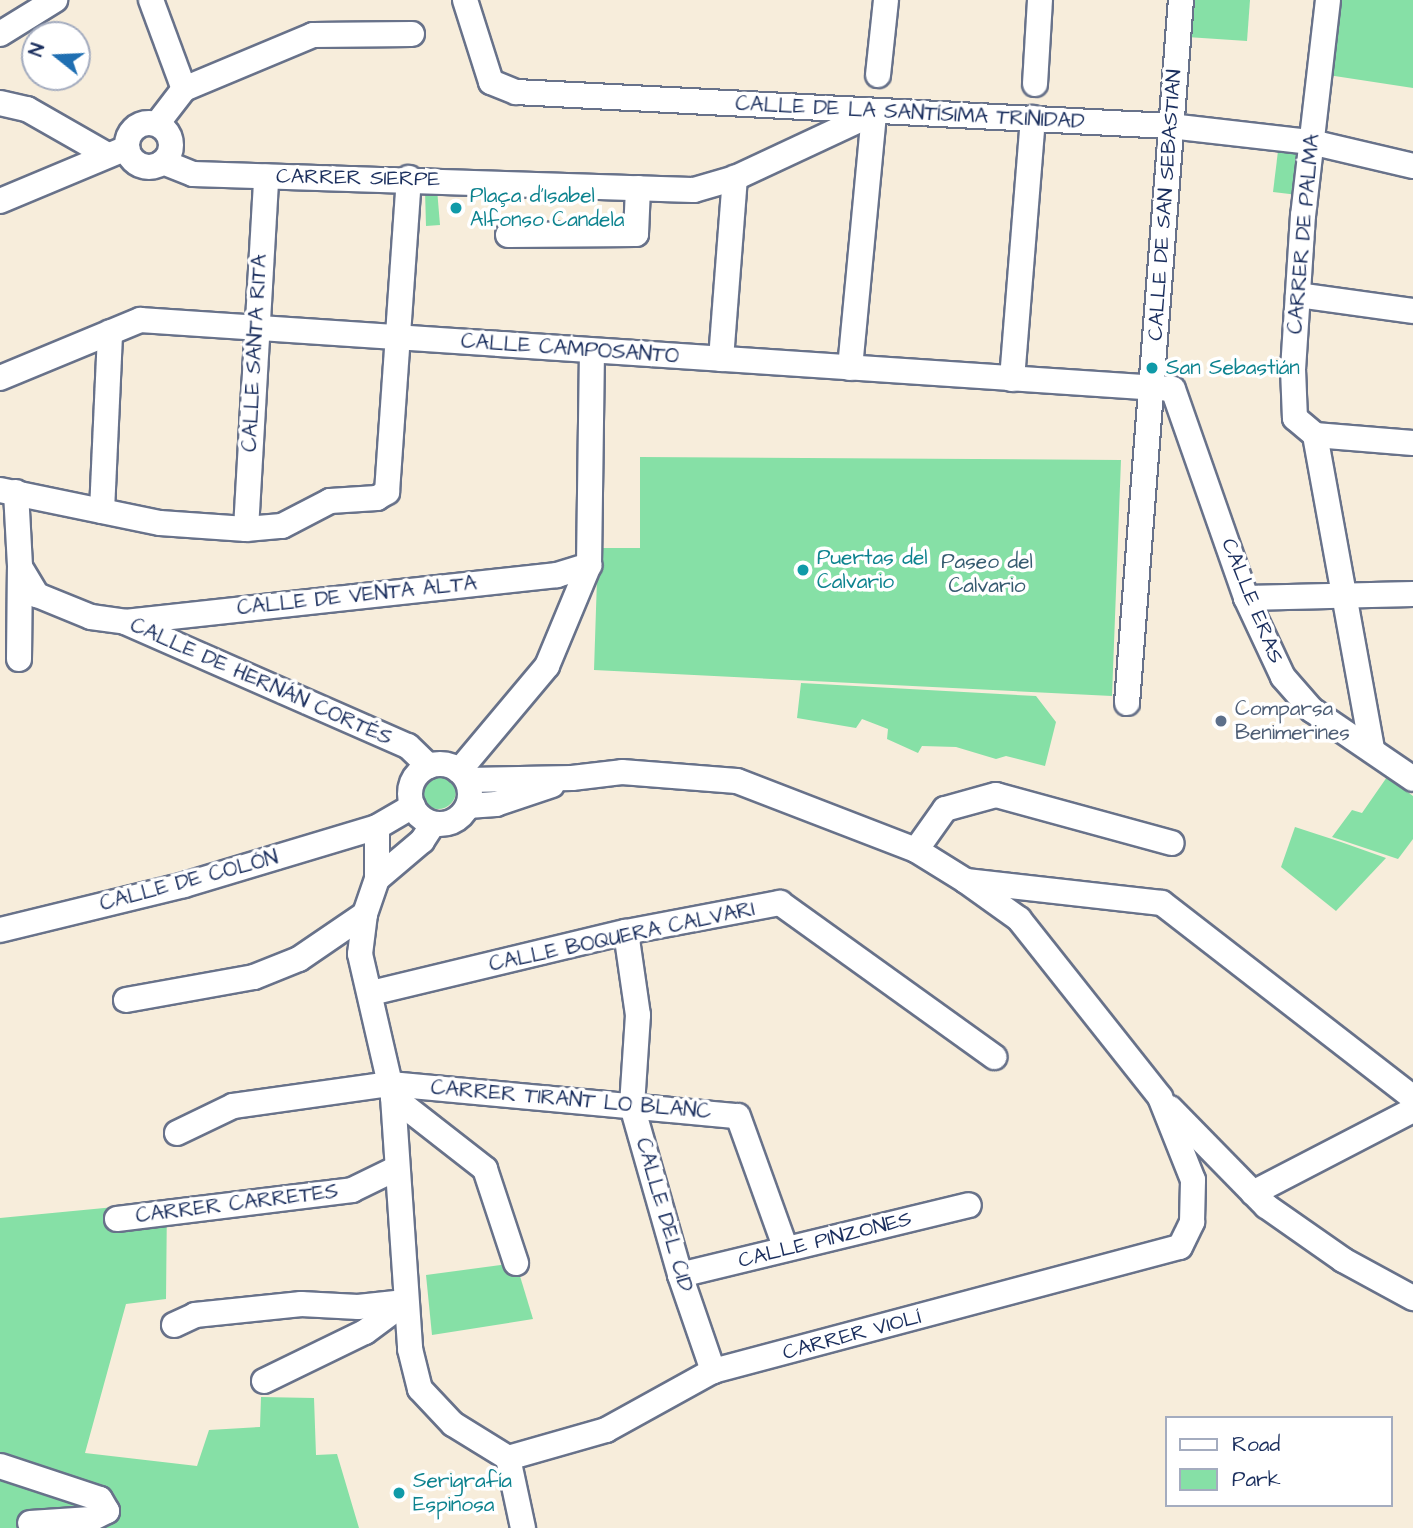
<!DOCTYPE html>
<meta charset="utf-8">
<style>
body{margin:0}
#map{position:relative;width:1413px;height:1528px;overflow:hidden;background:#f7eddb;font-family:"Architects Daughter",sans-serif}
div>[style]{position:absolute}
.green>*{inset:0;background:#86e0a6}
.round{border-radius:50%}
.roads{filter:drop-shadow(2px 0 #68728a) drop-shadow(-2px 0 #68728a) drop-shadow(0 2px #68728a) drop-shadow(0 -2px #68728a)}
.street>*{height:24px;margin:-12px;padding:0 12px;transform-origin:12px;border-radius:12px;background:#fff}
.street>.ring{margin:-12px;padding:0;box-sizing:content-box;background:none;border:24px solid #fff;border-radius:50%}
.dots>*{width:19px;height:19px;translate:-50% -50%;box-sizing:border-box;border:4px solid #fff;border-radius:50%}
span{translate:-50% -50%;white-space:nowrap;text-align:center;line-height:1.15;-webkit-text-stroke:7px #fff;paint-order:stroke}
.street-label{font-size:21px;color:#1b2f5e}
.culture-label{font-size:21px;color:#0d838f}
.left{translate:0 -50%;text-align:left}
.park-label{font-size:21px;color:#365b70}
.service-label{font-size:21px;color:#4e5e75}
.legend{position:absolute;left:1165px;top:1416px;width:228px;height:91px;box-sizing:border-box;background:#fff;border:2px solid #a4acbf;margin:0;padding:9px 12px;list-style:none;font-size:21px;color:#1b2f5e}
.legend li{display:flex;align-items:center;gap:14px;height:35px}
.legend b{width:35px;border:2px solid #a4acbf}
.north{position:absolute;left:21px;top:21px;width:70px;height:70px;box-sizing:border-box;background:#fff;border:2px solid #a4acbf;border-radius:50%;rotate:288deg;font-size:19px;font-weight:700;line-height:28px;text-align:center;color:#1b2f5e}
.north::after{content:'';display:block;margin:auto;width:24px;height:32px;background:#1f6fb2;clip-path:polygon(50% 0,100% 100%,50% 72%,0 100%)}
</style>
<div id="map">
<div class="green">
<i style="clip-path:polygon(1189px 0,1250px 0,1247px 41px,1187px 37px)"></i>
<i style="clip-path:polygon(1335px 0,1413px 0,1413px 88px,1328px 75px)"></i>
<i style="clip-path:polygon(1278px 151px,1303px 154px,1298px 195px,1273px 192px)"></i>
<i style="clip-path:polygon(437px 189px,440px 225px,426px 226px,425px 190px)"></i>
<i style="clip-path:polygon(640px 457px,1121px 460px,1112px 696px,594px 670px,598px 548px,640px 548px)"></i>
<i style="clip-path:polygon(801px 683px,1036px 696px,1056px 722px,1045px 766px,1006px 756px,996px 759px,956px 747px,922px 746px,918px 753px,887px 739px,888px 729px,862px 719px,856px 728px,797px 718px)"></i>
<i class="round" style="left:420px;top:773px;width:36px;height:36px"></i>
<i style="clip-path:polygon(1387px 777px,1413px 796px,1413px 839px,1398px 859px,1332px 837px,1352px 810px,1362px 813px)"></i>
<i style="clip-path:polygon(1295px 827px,1341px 842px,1386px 858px,1336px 911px,1281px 867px)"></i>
<i style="clip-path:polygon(167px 1202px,166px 1299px,126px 1304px,85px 1453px,197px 1466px,209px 1430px,260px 1427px,261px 1397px,314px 1398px,316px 1455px,337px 1454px,359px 1528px,0 1528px,0 1218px)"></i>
<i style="clip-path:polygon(516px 1263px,533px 1319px,432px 1335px,426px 1275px)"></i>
</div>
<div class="roads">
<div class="street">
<i style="left:151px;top:0;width:95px;rotate:69.7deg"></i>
<i style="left:465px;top:0;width:86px;rotate:72.4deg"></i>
<i style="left:491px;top:82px;width:27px;rotate:22deg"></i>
<i style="left:516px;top:92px;width:655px;rotate:2.98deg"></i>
<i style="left:1170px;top:126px;width:142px;rotate:6.5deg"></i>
<i style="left:1311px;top:142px;width:105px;rotate:13.2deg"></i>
<i style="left:1328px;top:0;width:216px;rotate:96.6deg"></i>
<i style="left:1303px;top:215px;width:154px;rotate:93.7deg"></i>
<i style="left:1293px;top:369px;width:49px;rotate:87.7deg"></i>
<i style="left:1295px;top:418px;width:26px;rotate:40deg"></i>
<i style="left:1315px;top:435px;width:318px;rotate:79.7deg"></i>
<i style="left:0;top:34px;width:65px;rotate:-31.7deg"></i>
<i style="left:878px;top:75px;width:75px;rotate:-83.9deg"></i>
<i style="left:1035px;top:84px;width:84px;rotate:-86.6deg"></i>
<i style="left:0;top:103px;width:28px;rotate:13deg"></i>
<i style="left:27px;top:109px;width:91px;rotate:29.7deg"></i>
<i class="ring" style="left:127px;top:123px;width:20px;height:20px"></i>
<i style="left:157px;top:124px;width:44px;rotate:-52.4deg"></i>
<i style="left:184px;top:89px;width:140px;rotate:-22.7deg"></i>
<i style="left:313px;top:35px;width:99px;rotate:-0.6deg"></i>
<i style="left:163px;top:162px;width:32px;rotate:22deg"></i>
<i style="left:193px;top:174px;width:501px;rotate:1.83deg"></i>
<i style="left:694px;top:190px;width:43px;rotate:-16.3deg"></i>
<i style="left:735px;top:178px;width:149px;rotate:-25deg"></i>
<i style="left:0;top:201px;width:138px;rotate:-22.7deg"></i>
<i style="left:508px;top:235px;width:128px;rotate:-0.4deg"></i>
<i style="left:636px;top:234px;width:46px;rotate:-87.5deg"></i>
<i style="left:1298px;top:295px;width:116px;rotate:7.9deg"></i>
<i style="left:721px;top:359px;width:182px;rotate:-85.6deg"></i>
<i style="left:850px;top:368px;width:256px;rotate:-84.6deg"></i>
<i style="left:0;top:378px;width:152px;rotate:-22.5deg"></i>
<i style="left:140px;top:320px;width:1035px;rotate:3.82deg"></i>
<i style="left:1173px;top:389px;width:221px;rotate:70.7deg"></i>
<i style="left:1246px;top:598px;width:87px;rotate:64.9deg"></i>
<i style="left:1283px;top:677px;width:44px;rotate:48.7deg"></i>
<i style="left:1312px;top:710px;width:122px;rotate:34.3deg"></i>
<i style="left:1012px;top:379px;width:262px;rotate:-85.4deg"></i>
<i style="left:1315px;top:435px;width:98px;rotate:4.7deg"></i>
<i style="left:0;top:490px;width:163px;rotate:11.7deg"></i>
<i style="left:160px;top:523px;width:86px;rotate:4deg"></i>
<i style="left:246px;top:529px;width:36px;rotate:-5deg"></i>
<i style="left:282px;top:526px;width:54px;rotate:-27.5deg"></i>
<i style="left:330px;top:501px;width:47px;rotate:-3.7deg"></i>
<i style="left:377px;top:498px;width:12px;rotate:-31deg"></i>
<i style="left:387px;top:492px;width:315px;rotate:-86deg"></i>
<i style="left:16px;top:492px;width:75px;rotate:86.9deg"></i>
<i style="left:20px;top:567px;width:33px;rotate:59deg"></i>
<i style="left:37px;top:595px;width:58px;rotate:22.2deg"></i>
<i style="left:91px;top:617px;width:34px;rotate:8deg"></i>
<i style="left:125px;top:622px;width:309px;rotate:23.7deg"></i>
<i style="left:408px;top:746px;width:29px;rotate:44deg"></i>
<i style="left:102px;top:511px;width:179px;rotate:-87.4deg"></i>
<i style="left:246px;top:529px;width:353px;rotate:-86.7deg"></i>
<i style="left:1246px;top:598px;width:167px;rotate:-1.4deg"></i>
<i style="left:125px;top:622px;width:435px;rotate:-6.2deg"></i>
<i style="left:557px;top:575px;width:34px;rotate:-17deg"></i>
<i style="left:19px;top:659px;width:91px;rotate:-89.4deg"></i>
<i style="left:1127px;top:703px;width:705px;rotate:-85.61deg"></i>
<i class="ring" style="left:410px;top:764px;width:36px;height:36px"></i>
<i style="left:459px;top:771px;width:137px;rotate:-50deg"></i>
<i style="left:547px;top:666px;width:109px;rotate:-67.4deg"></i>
<i style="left:589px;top:565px;width:214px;rotate:-89.2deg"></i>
<i style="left:467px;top:780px;width:105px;rotate:-1.1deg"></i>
<i style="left:572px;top:778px;width:50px;rotate:-6.8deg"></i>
<i style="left:622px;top:772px;width:115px;rotate:4.5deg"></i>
<i style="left:737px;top:781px;width:192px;rotate:21.1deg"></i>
<i style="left:916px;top:850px;width:59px;rotate:31.8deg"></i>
<i style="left:966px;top:881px;width:197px;rotate:6.4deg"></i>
<i style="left:1162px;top:903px;width:318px;rotate:37.8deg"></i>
<i style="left:413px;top:806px;width:42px;rotate:149.7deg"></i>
<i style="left:377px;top:827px;width:52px;rotate:90deg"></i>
<i style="left:377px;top:879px;width:37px;rotate:109deg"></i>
<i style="left:365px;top:914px;width:40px;rotate:97.1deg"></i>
<i style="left:360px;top:954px;width:147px;rotate:77deg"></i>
<i style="left:393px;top:1097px;width:253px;rotate:86.1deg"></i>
<i style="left:410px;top:1349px;width:41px;rotate:76deg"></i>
<i style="left:420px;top:1389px;width:48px;rotate:46.7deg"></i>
<i style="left:453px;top:1424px;width:65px;rotate:31.7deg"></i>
<i style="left:468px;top:806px;width:28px;rotate:-4deg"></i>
<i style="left:496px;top:804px;width:59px;rotate:-18.7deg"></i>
<i style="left:916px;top:850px;width:50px;rotate:-54.7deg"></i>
<i style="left:945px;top:809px;width:53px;rotate:-15.4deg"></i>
<i style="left:996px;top:795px;width:182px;rotate:15.3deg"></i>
<i style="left:377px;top:879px;width:59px;rotate:-40.2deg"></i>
<i style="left:422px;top:841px;width:20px;rotate:-57deg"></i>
<i style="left:0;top:930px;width:189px;rotate:-13.7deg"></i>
<i style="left:184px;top:885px;width:202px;rotate:-16.7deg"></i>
<i style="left:626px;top:932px;width:84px;rotate:81.8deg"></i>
<i style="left:638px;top:1015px;width:91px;rotate:93.8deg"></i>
<i style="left:632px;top:1106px;width:176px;rotate:74.1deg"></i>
<i style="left:680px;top:1275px;width:102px;rotate:71deg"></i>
<i style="left:371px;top:993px;width:262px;rotate:-13.5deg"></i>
<i style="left:626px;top:932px;width:157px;rotate:-10.7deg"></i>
<i style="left:780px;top:903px;width:264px;rotate:35.7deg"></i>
<i style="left:126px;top:1000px;width:130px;rotate:-10.2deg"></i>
<i style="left:254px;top:977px;width:48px;rotate:-21.8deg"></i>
<i style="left:299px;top:959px;width:80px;rotate:-34.3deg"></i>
<i style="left:393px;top:1097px;width:117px;rotate:38deg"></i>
<i style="left:485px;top:1169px;width:99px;rotate:71.7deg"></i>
<i style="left:1170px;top:1108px;width:137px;rotate:45.6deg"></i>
<i style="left:1266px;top:1206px;width:94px;rotate:35deg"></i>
<i style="left:1343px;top:1260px;width:80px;rotate:28.5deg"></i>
<i style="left:177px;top:1133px;width:62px;rotate:-25.7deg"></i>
<i style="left:233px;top:1106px;width:159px;rotate:-8deg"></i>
<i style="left:390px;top:1084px;width:349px;rotate:5.3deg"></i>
<i style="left:738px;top:1116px;width:141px;rotate:70.2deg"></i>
<i style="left:1253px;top:1193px;width:180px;rotate:-27.4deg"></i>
<i style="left:117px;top:1219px;width:237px;rotate:-7deg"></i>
<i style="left:352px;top:1190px;width:48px;rotate:-26deg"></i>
<i style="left:680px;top:1275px;width:297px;rotate:-13.6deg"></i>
<i style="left:174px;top:1325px;width:23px;rotate:-25deg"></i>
<i style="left:195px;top:1315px;width:107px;rotate:-5.9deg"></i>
<i style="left:301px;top:1304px;width:57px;rotate:3deg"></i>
<i style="left:358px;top:1307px;width:47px;rotate:-6.1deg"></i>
<i style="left:264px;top:1381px;width:112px;rotate:-25.9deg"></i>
<i style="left:365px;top:1332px;width:49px;rotate:-36.6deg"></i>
<i style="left:508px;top:1458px;width:102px;rotate:-15.9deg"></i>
<i style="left:606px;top:1430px;width:122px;rotate:-28.9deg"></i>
<i style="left:713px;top:1371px;width:483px;rotate:-14.9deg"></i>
<i style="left:1180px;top:1247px;width:28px;rotate:-64deg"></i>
<i style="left:1192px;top:1222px;width:42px;rotate:-88.6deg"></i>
<i style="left:1193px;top:1180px;width:89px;rotate:-111.7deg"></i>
<i style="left:1160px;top:1097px;width:227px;rotate:-128.4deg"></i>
<i style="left:1019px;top:919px;width:65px;rotate:-144.4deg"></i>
<i style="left:508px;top:1458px;width:72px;rotate:77.9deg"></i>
<i style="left:0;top:1466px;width:105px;rotate:18.3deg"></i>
<i style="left:100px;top:1499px;width:14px;rotate:60deg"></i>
<i style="left:107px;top:1511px;width:18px;rotate:153deg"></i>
<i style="left:91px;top:1519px;width:61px;rotate:176.2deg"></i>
</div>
</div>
<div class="dots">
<i style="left:456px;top:208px;background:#0f9aa8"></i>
<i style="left:1152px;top:368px;background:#0f9aa8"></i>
<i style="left:803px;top:570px;background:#0f9aa8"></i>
<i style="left:1221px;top:721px;background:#5c6f8a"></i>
<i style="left:399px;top:1493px;background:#0f9aa8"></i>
</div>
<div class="street-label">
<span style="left:910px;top:113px;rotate:3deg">CALLE DE LA SANTÍSIMA TRINIDAD</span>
<span style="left:358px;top:178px;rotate:1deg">CARRER SIERPE</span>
<span style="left:1165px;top:205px;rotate:-86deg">CALLE DE SAN SEBASTIAN</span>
<span style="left:1304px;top:234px;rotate:-85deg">CARRER DE PALMA</span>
<span style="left:570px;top:349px;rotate:4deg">CALLE CAMPOSANTO</span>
<span style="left:255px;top:353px;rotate:-87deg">CALLE SANTA RITA</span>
<span style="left:357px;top:596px;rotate:-6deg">CALLE DE VENTA ALTA</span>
<span style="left:1252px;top:601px;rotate:68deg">CALLE ERAS</span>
<span style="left:261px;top:682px;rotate:24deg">CALLE DE HERNÁN CORTÉS</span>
<span style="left:189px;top:881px;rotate:-15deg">CALLE DE COLÓN</span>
<span style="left:622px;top:937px;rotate:-12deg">CALLE BOQUERA CALVARI</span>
<span style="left:571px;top:1100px;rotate:5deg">CARRER TIRANT LO BLANC</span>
<span style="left:237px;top:1204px;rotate:-7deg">CARRER CARRETES</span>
<span style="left:664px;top:1215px;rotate:74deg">CALLE DEL CID</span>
<span style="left:825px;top:1240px;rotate:-14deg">CALLE PINZONES</span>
<span style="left:852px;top:1335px;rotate:-15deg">CARRER VIOLÍ</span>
</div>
<div class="culture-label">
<span class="left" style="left:470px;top:208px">Plaça d'Isabel<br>Alfonso Candela</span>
<span class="left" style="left:1166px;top:368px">San Sebastián</span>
<span class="left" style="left:817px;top:570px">Puertas del<br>Calvario</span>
<span class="left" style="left:413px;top:1493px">Serigrafía<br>Espinosa</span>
</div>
<div class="park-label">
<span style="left:987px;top:574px">Paseo del<br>Calvario</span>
</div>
<div class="service-label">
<span class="left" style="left:1235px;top:721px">Comparsa<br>Benimerines</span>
</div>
<ul class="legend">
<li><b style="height:9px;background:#fff"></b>Road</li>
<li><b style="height:19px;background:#86e0a6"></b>Park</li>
</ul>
<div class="north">N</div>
</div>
